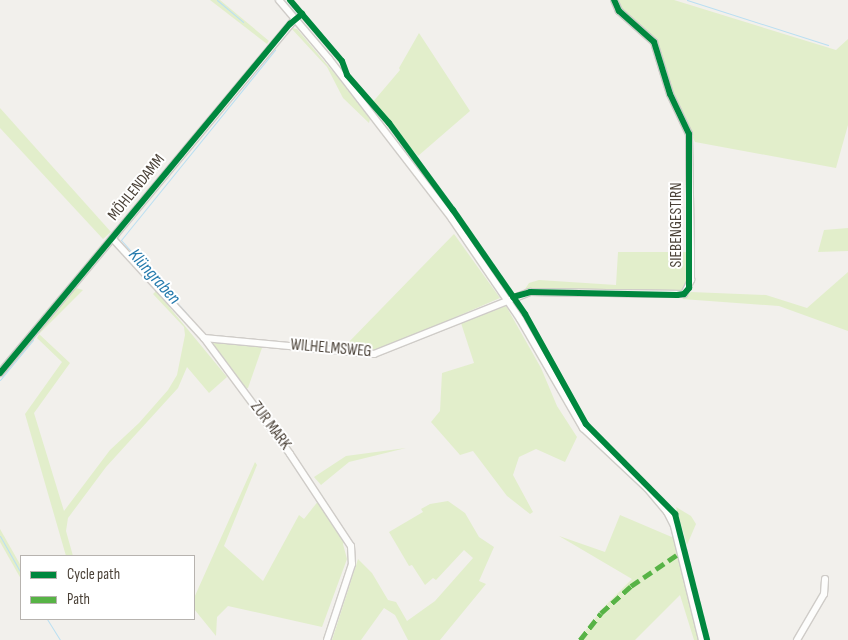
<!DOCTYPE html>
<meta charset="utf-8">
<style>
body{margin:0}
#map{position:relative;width:848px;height:640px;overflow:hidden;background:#f2f0ec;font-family:"Sofia Sans Condensed",sans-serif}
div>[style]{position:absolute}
.green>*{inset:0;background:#e2eecb}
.stream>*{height:1px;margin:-0.5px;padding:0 0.5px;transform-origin:0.5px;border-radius:0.5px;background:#badff2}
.roads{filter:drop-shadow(1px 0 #cfccc8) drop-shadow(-1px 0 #cfccc8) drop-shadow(0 1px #cfccc8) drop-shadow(0 -1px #cfccc8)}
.minor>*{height:6px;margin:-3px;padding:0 3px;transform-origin:3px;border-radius:3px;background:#fdfdfc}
.quiet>*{height:5px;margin-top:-2.5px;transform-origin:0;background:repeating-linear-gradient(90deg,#57b346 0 10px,transparent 0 15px)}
.cycleway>*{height:6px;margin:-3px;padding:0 3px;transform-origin:3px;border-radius:3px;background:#00873e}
span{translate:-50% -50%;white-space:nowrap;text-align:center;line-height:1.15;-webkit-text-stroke:4px #fff;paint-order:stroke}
.street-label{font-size:16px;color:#4a4137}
.water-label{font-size:18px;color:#267bad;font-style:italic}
.legend{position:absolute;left:20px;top:555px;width:175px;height:65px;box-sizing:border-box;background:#fff;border:1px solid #b7b3af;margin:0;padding:6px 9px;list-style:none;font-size:15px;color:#4a4137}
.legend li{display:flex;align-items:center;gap:10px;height:25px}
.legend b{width:25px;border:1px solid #b7b3af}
</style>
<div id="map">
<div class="green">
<i style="clip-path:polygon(210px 0,220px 0,269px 41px,267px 44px)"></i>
<i style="clip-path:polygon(616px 0,674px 0,836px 50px,848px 39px,848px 125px,836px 168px,695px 142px,672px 94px,655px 41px,620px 10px)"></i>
<i style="clip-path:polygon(291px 28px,297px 29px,335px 74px,370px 119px,369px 123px,343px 98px,327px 67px)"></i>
<i style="clip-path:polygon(419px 33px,470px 111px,418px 156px,372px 103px,400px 70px,399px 68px)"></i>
<i style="clip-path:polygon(0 108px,111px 232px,103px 239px,0 128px)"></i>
<i style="clip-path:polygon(848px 228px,848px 251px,818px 252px,824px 230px)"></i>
<i style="clip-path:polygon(454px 234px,500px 298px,379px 350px,344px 347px)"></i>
<i style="clip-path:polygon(618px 252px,689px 252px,689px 279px,683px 292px,525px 289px,529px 283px,539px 280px,616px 285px)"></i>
<i style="clip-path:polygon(848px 272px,848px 331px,779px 306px,682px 299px,691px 292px,766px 295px,807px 308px)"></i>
<i style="clip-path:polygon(76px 288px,83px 290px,39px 334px,70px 363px,34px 413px,64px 511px,110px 450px,139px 423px,168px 390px,177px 375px,185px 335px,184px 327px,153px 294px,156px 291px,227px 377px,209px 393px,187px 367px,178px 388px,106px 467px,68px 518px,66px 531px,73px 556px,66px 556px,25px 414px,62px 362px,37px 338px,39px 334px,36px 332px)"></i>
<i style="clip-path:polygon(506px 306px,541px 368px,557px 406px,577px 437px,565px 462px,536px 449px,519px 457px,513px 475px,533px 512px,530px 514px,507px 496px,473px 451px,460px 455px,431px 422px,440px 411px,442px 373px,474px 363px,461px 323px)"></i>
<i style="clip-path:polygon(216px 340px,263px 345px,248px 388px,246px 389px,212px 345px)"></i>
<i style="clip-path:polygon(406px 448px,349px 462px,321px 485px,314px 477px,346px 456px)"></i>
<i style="clip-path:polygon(255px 462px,257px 465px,224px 546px,263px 581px,299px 515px,304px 519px,319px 500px,345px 541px,343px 544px,347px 559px,322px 627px,228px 606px,217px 617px,216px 636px,194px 609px,194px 598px)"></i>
<i style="clip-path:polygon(448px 501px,465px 513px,479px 537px,494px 547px,479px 581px,486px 584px,440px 640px,408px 640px,395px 615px,384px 608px,361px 640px,332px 640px,358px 559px,372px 573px,388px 600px,396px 602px,407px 621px,435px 601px,473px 558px,464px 550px,436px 580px,433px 578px,425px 585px,412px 565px,409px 566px,389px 532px,423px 512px,421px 509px,430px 504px)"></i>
<i style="clip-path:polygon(676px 507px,691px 516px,696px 524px,687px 545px)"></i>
<i style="clip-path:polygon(620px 515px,674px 538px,698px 640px,694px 640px,680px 595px,635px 640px,578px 640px,603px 608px,632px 579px,559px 536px,605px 552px)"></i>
<i style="clip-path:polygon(0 529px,21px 566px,21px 579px,0 542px)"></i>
</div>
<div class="stream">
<i style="left:217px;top:0;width:34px;rotate:40deg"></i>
<i style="left:284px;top:0;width:20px;rotate:49deg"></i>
<i style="left:687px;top:0;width:148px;rotate:17.7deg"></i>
<i style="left:301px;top:21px;width:28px;rotate:49deg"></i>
<i style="left:189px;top:316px;width:102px;rotate:-131.8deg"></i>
<i style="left:121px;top:240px;width:245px;rotate:-51deg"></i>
<i style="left:0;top:380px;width:52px;rotate:-50.5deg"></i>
<i style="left:0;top:536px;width:43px;rotate:60.4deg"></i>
<i style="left:47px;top:619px;width:25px;rotate:58deg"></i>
</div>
<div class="roads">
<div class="minor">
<i style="left:279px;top:0;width:77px;rotate:49.7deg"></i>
<i style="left:329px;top:59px;width:202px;rotate:52.4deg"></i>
<i style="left:452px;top:219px;width:121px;rotate:55.8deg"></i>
<i style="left:520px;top:319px;width:126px;rotate:60deg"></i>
<i style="left:583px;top:428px;width:88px;rotate:43.2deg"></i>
<i style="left:647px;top:488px;width:31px;rotate:50deg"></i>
<i style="left:667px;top:512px;width:16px;rotate:63deg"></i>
<i style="left:674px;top:526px;width:117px;rotate:76.2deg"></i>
<i style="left:113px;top:239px;width:134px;rotate:47.4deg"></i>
<i style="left:204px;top:338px;width:144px;rotate:53.4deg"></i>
<i style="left:290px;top:454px;width:110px;rotate:56.5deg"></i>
<i style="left:351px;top:546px;width:18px;rotate:87deg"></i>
<i style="left:352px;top:564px;width:80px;rotate:108.2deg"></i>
<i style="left:204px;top:338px;width:171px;rotate:5.4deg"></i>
<i style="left:374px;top:354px;width:168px;rotate:-21.7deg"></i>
<i style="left:530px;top:292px;width:154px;rotate:0.7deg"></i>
<i style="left:684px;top:294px;width:16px;rotate:-63deg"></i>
<i style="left:691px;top:280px;width:28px;rotate:-90deg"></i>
<i style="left:691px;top:252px;width:118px;rotate:-91deg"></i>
<i style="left:689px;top:134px;width:44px;rotate:-115.4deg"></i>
<i style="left:670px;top:94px;width:54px;rotate:-107.1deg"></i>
<i style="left:654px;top:42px;width:47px;rotate:-138.5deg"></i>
<i style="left:619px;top:11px;width:12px;rotate:-114deg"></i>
<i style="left:0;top:373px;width:461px;rotate:-50.2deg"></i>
<i style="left:797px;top:640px;width:53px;rotate:-59.6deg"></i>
<i style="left:824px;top:594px;width:15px;rotate:-86deg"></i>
</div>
</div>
<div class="quiet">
<i style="left:580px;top:640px;width:34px;rotate:-52deg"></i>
<i style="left:601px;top:613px;width:40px;rotate:-42deg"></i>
<i style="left:631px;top:586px;width:60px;rotate:-34.2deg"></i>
</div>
<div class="cycleway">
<i style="left:290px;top:0;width:80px;rotate:49.6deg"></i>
<i style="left:342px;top:61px;width:15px;rotate:70deg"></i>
<i style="left:347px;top:75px;width:64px;rotate:48.8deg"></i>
<i style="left:389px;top:123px;width:108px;rotate:53.7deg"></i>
<i style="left:453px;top:210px;width:126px;rotate:55.3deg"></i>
<i style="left:525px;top:314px;width:126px;rotate:61deg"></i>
<i style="left:586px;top:424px;width:127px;rotate:45.3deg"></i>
<i style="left:675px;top:514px;width:130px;rotate:75.7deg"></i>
<i style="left:513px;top:297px;width:18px;rotate:-16deg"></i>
<i style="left:530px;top:292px;width:147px;rotate:1.2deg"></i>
<i style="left:677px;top:295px;width:7px;rotate:-8deg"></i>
<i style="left:684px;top:294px;width:8px;rotate:-50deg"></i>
<i style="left:689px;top:288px;width:154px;rotate:-90deg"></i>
<i style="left:689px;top:134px;width:44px;rotate:-115.4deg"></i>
<i style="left:670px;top:94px;width:54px;rotate:-107.1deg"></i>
<i style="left:654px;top:42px;width:47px;rotate:-138.5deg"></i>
<i style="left:619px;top:11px;width:12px;rotate:-114deg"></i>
<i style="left:0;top:373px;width:454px;rotate:-50.3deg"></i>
<i style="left:290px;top:24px;width:16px;rotate:-40deg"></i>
</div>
<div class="street-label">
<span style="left:137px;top:188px;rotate:-51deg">MÖHLENDAMM</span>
<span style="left:677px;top:225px;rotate:-90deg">SIEBENGESTIRN</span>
<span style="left:331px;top:349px;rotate:5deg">WILHELMSWEG</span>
<span style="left:270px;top:426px;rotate:53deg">ZUR MARK</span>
</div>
<div class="water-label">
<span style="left:154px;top:277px;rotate:48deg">Klüngraben</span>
</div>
<ul class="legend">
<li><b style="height:6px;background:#00873e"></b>Cycle path</li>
<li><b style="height:6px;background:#57b346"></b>Path</li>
</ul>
</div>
